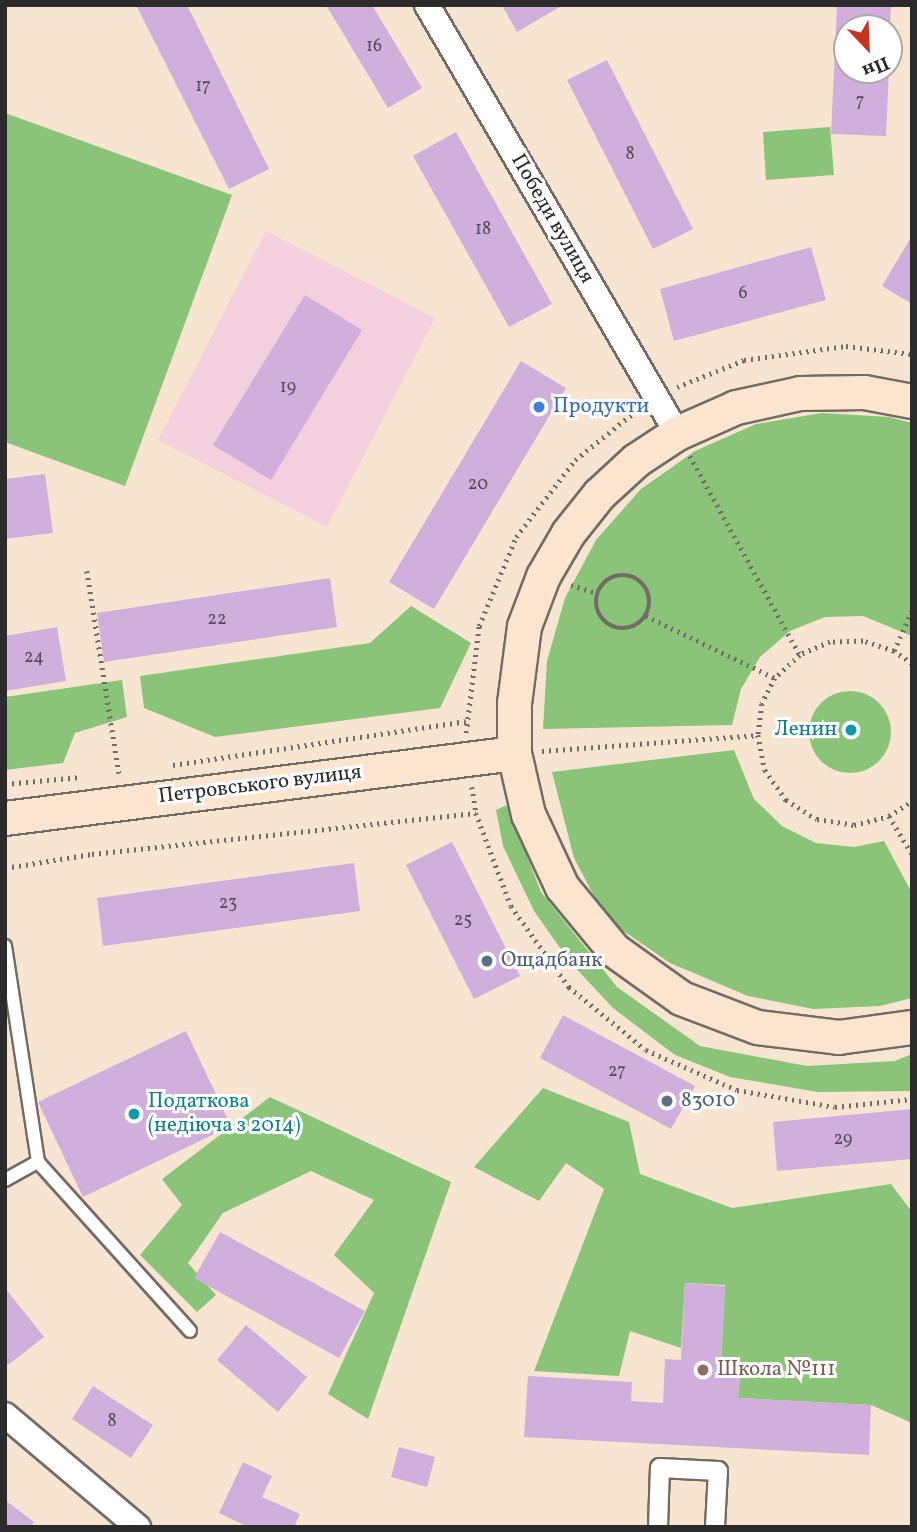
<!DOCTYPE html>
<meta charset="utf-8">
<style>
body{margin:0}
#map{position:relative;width:917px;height:1532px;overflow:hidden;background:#f8e5d1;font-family:Vollkorn,serif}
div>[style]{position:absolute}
.built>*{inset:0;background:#f4cfdd}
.green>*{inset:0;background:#89c479}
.round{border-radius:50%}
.building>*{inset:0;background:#d0afdc}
.path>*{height:4.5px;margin-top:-2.25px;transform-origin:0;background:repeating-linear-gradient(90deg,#736c65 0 2px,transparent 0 7px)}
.path>.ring{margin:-2.25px;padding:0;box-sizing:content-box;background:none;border:4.5px solid #736c65;border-radius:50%}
.roads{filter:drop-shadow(2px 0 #736c65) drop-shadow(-2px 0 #736c65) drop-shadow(0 2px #736c65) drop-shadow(0 -2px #736c65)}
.service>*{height:12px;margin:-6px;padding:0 6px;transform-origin:6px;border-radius:6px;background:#fff}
.pedestrian>*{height:18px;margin:-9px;padding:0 9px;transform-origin:9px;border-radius:9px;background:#fff}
.minor>*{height:24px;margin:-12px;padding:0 12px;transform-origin:12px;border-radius:12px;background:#fff}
.secondary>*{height:33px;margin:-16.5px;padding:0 16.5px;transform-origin:16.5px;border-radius:16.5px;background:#fbe5cf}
.dots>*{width:19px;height:19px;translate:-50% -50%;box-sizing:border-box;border:4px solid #fff;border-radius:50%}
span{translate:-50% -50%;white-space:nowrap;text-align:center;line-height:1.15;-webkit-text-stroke:6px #fff;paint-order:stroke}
.number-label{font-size:18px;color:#544c57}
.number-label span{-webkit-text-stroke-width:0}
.street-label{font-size:21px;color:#2b2b2b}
.shop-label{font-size:21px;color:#366cbe}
.left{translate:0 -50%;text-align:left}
.culture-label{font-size:21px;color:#0d838f}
.right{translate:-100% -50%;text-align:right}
.service-label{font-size:21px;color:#4e5e75}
.education-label{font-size:21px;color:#785e54}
.frame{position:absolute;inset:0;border:7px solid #2b2b2b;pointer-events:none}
.north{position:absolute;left:833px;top:14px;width:70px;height:70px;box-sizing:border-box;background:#fff;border:2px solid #aaa;border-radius:50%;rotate:157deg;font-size:19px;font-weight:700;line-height:28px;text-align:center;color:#2b2b2b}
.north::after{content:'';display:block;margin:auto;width:24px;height:32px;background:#c8321e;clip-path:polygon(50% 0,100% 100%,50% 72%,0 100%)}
</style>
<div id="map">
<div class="built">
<i style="clip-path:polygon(266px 231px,435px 318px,327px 527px,158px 440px)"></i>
</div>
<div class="green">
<i style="clip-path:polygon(5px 113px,232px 195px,125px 486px,5px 442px)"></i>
<i style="clip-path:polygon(830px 127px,834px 175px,766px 180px,763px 132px)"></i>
<i style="clip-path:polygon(822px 413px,889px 417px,912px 423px,912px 636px,863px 616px,825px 617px,790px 631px,760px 657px,741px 689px,732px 725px,543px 729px,547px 661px,565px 598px,596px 540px,641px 489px,695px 451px,756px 424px)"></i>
<i style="clip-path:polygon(411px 606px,471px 643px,440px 708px,215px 737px,144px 708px,140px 676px,370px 643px)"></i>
<i style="clip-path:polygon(122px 680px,127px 717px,75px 733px,63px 763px,5px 770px,5px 697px)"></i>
<i class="round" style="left:809px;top:691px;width:82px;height:82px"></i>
<i style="clip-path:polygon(734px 750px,754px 799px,782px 826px,816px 843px,854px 847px,884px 841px,912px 893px,912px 998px,880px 1006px,813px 1009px,748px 996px,670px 963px,606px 919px,574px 858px,552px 772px)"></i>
<i style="clip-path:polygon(507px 805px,541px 892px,617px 987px,700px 1046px,807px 1066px,895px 1061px,912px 1054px,912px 1091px,818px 1092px,730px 1077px,675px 1055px,613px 1008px,570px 962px,534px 911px,503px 846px,496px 810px)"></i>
<i style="clip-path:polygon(543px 1088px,629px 1122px,640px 1174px,732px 1208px,891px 1184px,912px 1212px,912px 1423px,871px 1405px,738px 1398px,741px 1363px,721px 1362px,725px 1285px,685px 1283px,681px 1348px,630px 1331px,619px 1376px,534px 1371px,604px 1189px,566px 1163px,539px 1201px,474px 1167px)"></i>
<i style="clip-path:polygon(270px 1097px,451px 1182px,368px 1419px,328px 1394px,374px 1293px,334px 1255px,374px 1200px,311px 1171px,223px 1213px,188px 1263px,216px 1295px,197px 1312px,140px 1255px,182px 1205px,162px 1179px)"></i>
</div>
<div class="building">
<i style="clip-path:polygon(136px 5px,187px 5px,269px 169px,229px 189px)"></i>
<i style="clip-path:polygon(326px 5px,372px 5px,422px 88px,388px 108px)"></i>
<i style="clip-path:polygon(502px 5px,563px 5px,517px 32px)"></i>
<i style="clip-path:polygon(837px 5px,891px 5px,890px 28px,847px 28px,847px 70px,889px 70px,886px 136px,831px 134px)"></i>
<i style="clip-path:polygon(607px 60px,693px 229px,653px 249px,567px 80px)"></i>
<i style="clip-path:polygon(456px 132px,552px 304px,509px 327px,413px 156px)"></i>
<i style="clip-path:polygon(910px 239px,912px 240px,912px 304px,882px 286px)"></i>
<i style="clip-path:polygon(811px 247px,826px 300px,674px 341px,660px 289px)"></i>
<i style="clip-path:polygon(305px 295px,362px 330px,271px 480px,213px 445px)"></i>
<i style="clip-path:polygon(521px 361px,566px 388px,434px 609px,389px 582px)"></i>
<i style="clip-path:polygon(45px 474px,53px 533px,5px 539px,5px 479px)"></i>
<i style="clip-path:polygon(330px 578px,337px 627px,104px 662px,97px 613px)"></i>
<i style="clip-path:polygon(57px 627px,66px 681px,5px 691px,5px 636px)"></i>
<i style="clip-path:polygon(452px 842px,520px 976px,474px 999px,406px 865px)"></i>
<i style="clip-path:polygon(354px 863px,360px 911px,103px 946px,97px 898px)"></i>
<i style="clip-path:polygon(563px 1015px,695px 1086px,671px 1129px,540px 1058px)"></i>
<i style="clip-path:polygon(186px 1031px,231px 1126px,83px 1197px,38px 1102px)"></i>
<i style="clip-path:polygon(912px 1109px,912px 1159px,777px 1171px,773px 1122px)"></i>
<i style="clip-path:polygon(220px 1232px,365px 1311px,339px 1358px,194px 1278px)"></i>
<i style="clip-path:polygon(685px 1283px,725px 1286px,721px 1362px,741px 1363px,738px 1398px,871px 1405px,869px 1455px,524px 1437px,528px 1376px,632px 1382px,631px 1401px,663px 1403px,665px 1359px,681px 1360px)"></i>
<i style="clip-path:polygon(5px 1288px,44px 1337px,8px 1365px,5px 1362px)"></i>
<i style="clip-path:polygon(246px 1325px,307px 1377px,278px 1412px,217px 1360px)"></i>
<i style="clip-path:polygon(93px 1386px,153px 1425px,131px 1458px,72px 1419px)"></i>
<i style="clip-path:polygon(399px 1447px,435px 1457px,427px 1487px,391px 1477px)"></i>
<i style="clip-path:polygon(243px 1462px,272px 1476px,262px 1497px,300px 1514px,294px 1527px,248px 1527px,219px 1513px)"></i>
<i style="clip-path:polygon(5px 1500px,34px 1522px,30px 1527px,5px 1527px)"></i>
</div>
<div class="path">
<i style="left:677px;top:387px;width:72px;rotate:-21.9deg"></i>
<i style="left:744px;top:360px;width:103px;rotate:-7.8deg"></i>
<i style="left:846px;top:346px;width:66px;rotate:6.9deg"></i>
<i style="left:690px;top:456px;width:227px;rotate:61.1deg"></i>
<i style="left:87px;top:571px;width:205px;rotate:81deg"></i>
<i class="ring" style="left:596px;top:575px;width:49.5px;height:49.5px"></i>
<i style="left:571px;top:585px;width:27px;rotate:17deg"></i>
<i style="left:646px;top:616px;width:143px;rotate:25.7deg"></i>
<i style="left:894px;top:651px;width:45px;rotate:-66.3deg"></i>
<i style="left:912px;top:664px;width:22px;rotate:-144deg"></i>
<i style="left:894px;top:651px;width:33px;rotate:-162deg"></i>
<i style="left:863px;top:641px;width:33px;rotate:178deg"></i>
<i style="left:830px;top:642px;width:33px;rotate:157deg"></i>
<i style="left:800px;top:655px;width:34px;rotate:137deg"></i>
<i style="left:775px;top:678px;width:29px;rotate:117deg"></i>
<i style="left:762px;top:704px;width:31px;rotate:97deg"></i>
<i style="left:758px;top:735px;width:36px;rotate:79deg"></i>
<i style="left:765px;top:770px;width:37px;rotate:55deg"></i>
<i style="left:786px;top:800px;width:36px;rotate:32deg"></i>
<i style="left:817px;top:819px;width:37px;rotate:9deg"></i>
<i style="left:854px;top:825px;width:36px;rotate:-14deg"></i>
<i style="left:889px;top:816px;width:27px;rotate:-33deg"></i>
<i style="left:466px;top:733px;width:108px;rotate:-83.1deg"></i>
<i style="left:479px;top:626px;width:96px;rotate:-67.4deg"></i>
<i style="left:516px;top:537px;width:97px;rotate:-52.5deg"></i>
<i style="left:575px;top:460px;width:78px;rotate:-38.8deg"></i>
<i style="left:542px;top:751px;width:217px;rotate:-4.2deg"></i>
<i style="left:173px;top:765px;width:296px;rotate:-8.5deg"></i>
<i style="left:5px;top:784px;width:76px;rotate:-5.3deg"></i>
<i style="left:472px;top:787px;width:26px;rotate:81deg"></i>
<i style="left:476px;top:813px;width:99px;rotate:69.4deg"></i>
<i style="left:511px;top:906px;width:100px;rotate:54.4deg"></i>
<i style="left:569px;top:987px;width:99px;rotate:39.3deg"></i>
<i style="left:646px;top:1050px;width:99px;rotate:23.7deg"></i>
<i style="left:737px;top:1090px;width:99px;rotate:9.8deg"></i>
<i style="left:835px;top:1107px;width:77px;rotate:-5.9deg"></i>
<i style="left:889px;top:816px;width:44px;rotate:58.8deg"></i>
<i style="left:5px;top:868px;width:88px;rotate:-9.1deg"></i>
<i style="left:92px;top:854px;width:386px;rotate:-6.1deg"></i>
</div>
<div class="roads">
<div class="service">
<i style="left:5px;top:946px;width:219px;rotate:81.3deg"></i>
<i style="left:38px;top:1162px;width:227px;rotate:48deg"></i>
<i style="left:5px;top:1180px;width:38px;rotate:-29deg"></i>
</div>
<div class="pedestrian">
<i style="left:658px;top:1527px;width:59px;rotate:-88.1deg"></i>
<i style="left:660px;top:1468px;width:58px;rotate:3deg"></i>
<i style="left:718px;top:1471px;width:56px;rotate:93.1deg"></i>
</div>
<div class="minor">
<i style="left:427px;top:5px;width:496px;rotate:59.7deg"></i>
<i style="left:5px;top:1415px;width:174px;rotate:40.1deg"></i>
</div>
<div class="secondary">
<i style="left:912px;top:401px;width:49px;rotate:-169.4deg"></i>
<i style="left:864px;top:392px;width:64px;rotate:179.1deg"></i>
<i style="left:800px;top:393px;width:66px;rotate:167.7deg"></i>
<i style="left:736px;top:407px;width:64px;rotate:156.2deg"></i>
<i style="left:677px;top:433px;width:49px;rotate:146.6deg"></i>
<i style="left:636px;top:460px;width:50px;rotate:137.4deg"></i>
<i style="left:599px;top:494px;width:50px;rotate:128.5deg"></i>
<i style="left:568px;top:533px;width:50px;rotate:120.2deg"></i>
<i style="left:543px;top:576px;width:53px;rotate:110.8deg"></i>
<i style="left:524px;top:626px;width:78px;rotate:97.4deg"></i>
<i style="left:514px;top:703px;width:50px;rotate:90deg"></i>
<i style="left:514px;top:753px;width:63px;rotate:77.1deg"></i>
<i style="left:528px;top:814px;width:81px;rotate:65deg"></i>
<i style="left:562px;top:887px;width:82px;rotate:50.5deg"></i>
<i style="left:614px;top:950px;width:82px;rotate:35.6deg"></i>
<i style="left:681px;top:998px;width:81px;rotate:20.9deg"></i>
<i style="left:757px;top:1027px;width:82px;rotate:7deg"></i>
<i style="left:838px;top:1037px;width:75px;rotate:-7.7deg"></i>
<i style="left:5px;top:818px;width:513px;rotate:-7.28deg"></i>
</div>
</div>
<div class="dots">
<i style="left:539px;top:407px;background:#3f7fe0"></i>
<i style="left:851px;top:730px;background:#0f9aa8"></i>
<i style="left:487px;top:961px;background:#5c6f8a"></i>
<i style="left:667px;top:1101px;background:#5c6f8a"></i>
<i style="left:134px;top:1114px;background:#0f9aa8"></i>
<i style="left:703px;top:1370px;background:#8d6e63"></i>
</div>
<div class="number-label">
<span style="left:374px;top:47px">16</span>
<span style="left:203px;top:87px">17</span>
<span style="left:860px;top:102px">7</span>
<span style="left:630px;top:155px">8</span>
<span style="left:483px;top:230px">18</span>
<span style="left:743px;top:294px">6</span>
<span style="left:288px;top:388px">19</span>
<span style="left:478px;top:485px">20</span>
<span style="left:217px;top:620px">22</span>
<span style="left:34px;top:658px">24</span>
<span style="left:228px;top:904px">23</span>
<span style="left:463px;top:921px">25</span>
<span style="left:617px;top:1072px">27</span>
<span style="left:843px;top:1140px">29</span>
<span style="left:112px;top:1422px">8</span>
</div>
<div class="street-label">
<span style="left:552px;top:219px;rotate:60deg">Победи вулиця</span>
<span style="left:260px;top:785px;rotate:-7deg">Петровського вулиця</span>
</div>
<div class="shop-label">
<span class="left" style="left:553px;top:407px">Продукти</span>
</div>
<div class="culture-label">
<span class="right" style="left:837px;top:730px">Ленин</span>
<span class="left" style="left:148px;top:1114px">Податкова<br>(недіюча з 2014)</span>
</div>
<div class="service-label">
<span class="left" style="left:501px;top:961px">Ощадбанк</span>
<span class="left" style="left:681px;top:1101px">83010</span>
</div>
<div class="education-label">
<span class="left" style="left:717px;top:1370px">Школа №111</span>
</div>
<div class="frame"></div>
<div class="north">Пн</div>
</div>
